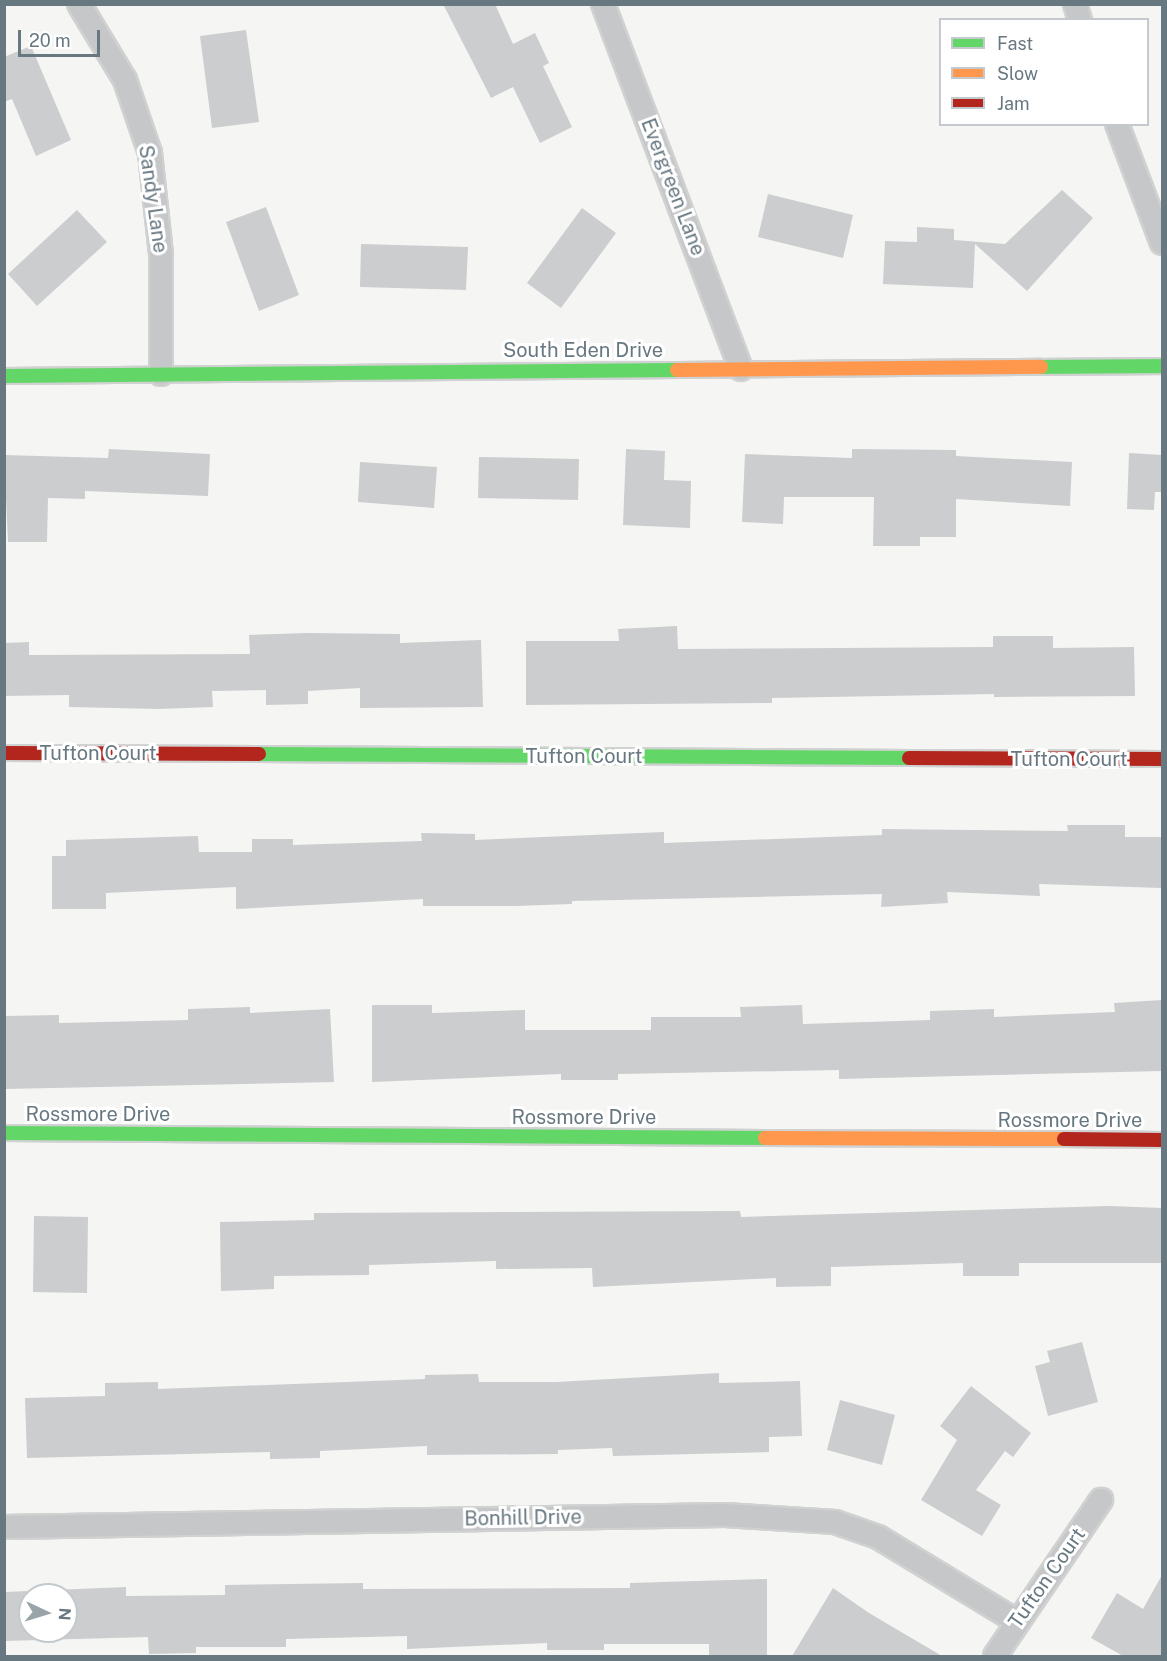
<!DOCTYPE html>
<style>
body{margin:0}
#map{position:relative;width:1167px;height:1661px;overflow:hidden;background:#f5f5f4;font-family:"Public Sans",sans-serif}
div>[style]{position:absolute}
.building>*{inset:0;background:#cccdce}
.roads{filter:drop-shadow(2px 0 #d0d1d1) drop-shadow(-2px 0 #d0d1d1) drop-shadow(0 2px #d0d1d1) drop-shadow(0 -2px #d0d1d1)}
.street>*{height:22px;margin:-11px;padding:0 11px;transform-origin:11px;border-radius:11px;background:#c6c7c8}
.fast>*{height:14px;margin:-7px;padding:0 7px;transform-origin:7px;border-radius:7px;background:#63d668}
.slow>*{height:14px;margin:-7px;padding:0 7px;transform-origin:7px;border-radius:7px;background:#ff974d}
.jam>*{height:14px;margin:-7px;padding:0 7px;transform-origin:7px;border-radius:7px;background:#b3261e}
span{translate:-50% -50%;white-space:nowrap;text-align:center;line-height:1.15;-webkit-text-stroke:6px #fff;paint-order:stroke}
.street-label{font-size:20px;color:#687881}
.frame{position:absolute;inset:0;border:6px solid #687881;pointer-events:none}
.legend{position:absolute;left:939px;top:18px;width:210px;height:108px;box-sizing:border-box;background:#fff;border:2px solid #c3c9cd;margin:0;padding:8px 10px;list-style:none;font-size:18px;color:#687881}
.legend li{display:flex;align-items:center;gap:12px;height:30px}
.legend b{width:30px;border:2px solid #c3c9cd}
.north{position:absolute;left:18px;top:1583px;width:60px;height:60px;box-sizing:border-box;background:#fff;border:2px solid #c3c9cd;border-radius:50%;rotate:94deg;font-size:16px;font-weight:700;line-height:24px;text-align:center;color:#687881}
.north::after{content:'';display:block;margin:auto;width:21px;height:27px;background:#99a4a9;clip-path:polygon(50% 0,100% 100%,50% 72%,0 100%)}
.scale{position:absolute;left:18px;top:30px;width:82px;height:27px;box-sizing:border-box;border:3px solid #687881;border-top:0;padding-left:8px;font-size:18px;line-height:21px;white-space:nowrap;color:#687881;-webkit-text-stroke:4px #fff;paint-order:stroke}
</style>
<div id="map">
<div class="building">
<i style="clip-path:polygon(443px 4px,495px 4px,513px 44px,535px 33px,549px 63px,543px 66px,572px 127px,540px 143px,513px 87px,491px 98px)"></i>
<i style="clip-path:polygon(246px 30px,259px 122px,212px 128px,200px 36px)"></i>
<i style="clip-path:polygon(31px 46px,71px 140px,36px 156px,12px 99px,4px 102px,4px 57px)"></i>
<i style="clip-path:polygon(1062px 190px,1093px 218px,1027px 291px,975px 244px,973px 288px,883px 284px,885px 241px,917px 242px,917px 227px,954px 229px,954px 240px,1005px 244px)"></i>
<i style="clip-path:polygon(768px 194px,853px 215px,843px 258px,758px 237px)"></i>
<i style="clip-path:polygon(266px 207px,299px 295px,259px 311px,226px 222px)"></i>
<i style="clip-path:polygon(582px 208px,616px 233px,561px 308px,527px 283px)"></i>
<i style="clip-path:polygon(77px 210px,107px 242px,37px 306px,8px 274px)"></i>
<i style="clip-path:polygon(361px 244px,468px 247px,466px 290px,360px 287px)"></i>
<i style="clip-path:polygon(109px 449px,210px 454px,208px 496px,85px 491px,85px 499px,48px 498px,47px 542px,8px 542px,4px 455px,108px 458px)"></i>
<i style="clip-path:polygon(626px 449px,665px 451px,664px 480px,691px 481px,690px 528px,623px 525px)"></i>
<i style="clip-path:polygon(852px 449px,956px 450px,956px 456px,1072px 462px,1070px 506px,956px 499px,956px 537px,920px 537px,920px 546px,873px 546px,874px 497px,784px 497px,783px 524px,742px 522px,745px 454px,852px 458px)"></i>
<i style="clip-path:polygon(1129px 453px,1162px 455px,1162px 492px,1155px 492px,1154px 510px,1127px 509px)"></i>
<i style="clip-path:polygon(479px 457px,579px 459px,578px 500px,478px 498px)"></i>
<i style="clip-path:polygon(360px 462px,437px 467px,434px 508px,358px 502px)"></i>
<i style="clip-path:polygon(677px 626px,678px 649px,993px 647px,993px 636px,1053px 636px,1053px 648px,1134px 647px,1135px 696px,994px 697px,994px 694px,772px 698px,772px 703px,526px 705px,526px 641px,619px 641px,618px 629px)"></i>
<i style="clip-path:polygon(307px 633px,400px 634px,400px 643px,481px 640px,483px 707px,360px 708px,360px 688px,308px 691px,308px 704px,266px 705px,266px 690px,212px 691px,213px 707px,159px 709px,69px 707px,69px 695px,4px 696px,4px 643px,29px 642px,29px 655px,250px 654px,249px 635px)"></i>
<i style="clip-path:polygon(1067px 825px,1125px 825px,1125px 837px,1162px 837px,1162px 888px,1039px 884px,1040px 896px,947px 892px,948px 903px,881px 907px,882px 894px,572px 901px,572px 904px,515px 906px,423px 906px,423px 899px,236px 909px,236px 887px,106px 893px,106px 909px,52px 909px,52px 856px,66px 856px,66px 840px,198px 836px,199px 852px,252px 852px,252px 839px,293px 839px,293px 845px,422px 841px,421px 833px,475px 834px,475px 840px,664px 832px,664px 843px,882px 835px,882px 829px,1068px 831px)"></i>
<i style="clip-path:polygon(1162px 1000px,1162px 1071px,839px 1079px,839px 1070px,618px 1074px,618px 1080px,561px 1080px,561px 1074px,372px 1082px,372px 1005px,432px 1005px,432px 1013px,525px 1010px,525px 1030px,651px 1030px,651px 1017px,741px 1017px,740px 1007px,802px 1005px,803px 1024px,930px 1020px,930px 1011px,994px 1009px,994px 1017px,1115px 1012px,1114px 1003px)"></i>
<i style="clip-path:polygon(250px 1007px,250px 1013px,330px 1009px,334px 1082px,4px 1089px,4px 1016px,59px 1015px,59px 1023px,188px 1020px,188px 1009px)"></i>
<i style="clip-path:polygon(1110px 1206px,1162px 1208px,1162px 1263px,1019px 1263px,1019px 1276px,963px 1276px,963px 1263px,831px 1267px,831px 1286px,776px 1287px,776px 1278px,593px 1287px,592px 1268px,496px 1269px,496px 1261px,369px 1265px,369px 1275px,274px 1276px,274px 1289px,221px 1291px,220px 1222px,314px 1220px,314px 1213px,740px 1211px,741px 1217px)"></i>
<i style="clip-path:polygon(34px 1216px,88px 1217px,87px 1293px,33px 1292px)"></i>
<i style="clip-path:polygon(1082px 1342px,1098px 1402px,1048px 1416px,1035px 1366px,1050px 1362px,1047px 1351px)"></i>
<i style="clip-path:polygon(719px 1373px,719px 1383px,800px 1381px,802px 1436px,769px 1437px,769px 1452px,613px 1456px,612px 1448px,558px 1450px,558px 1454px,427px 1455px,427px 1446px,320px 1451px,320px 1458px,270px 1459px,270px 1452px,27px 1458px,25px 1398px,105px 1396px,105px 1383px,158px 1382px,158px 1389px,425px 1379px,425px 1375px,478px 1374px,479px 1382px,556px 1382px)"></i>
<i style="clip-path:polygon(971px 1386px,1031px 1433px,1013px 1457px,1005px 1451px,976px 1490px,1001px 1505px,982px 1536px,921px 1500px,957px 1440px,940px 1426px)"></i>
<i style="clip-path:polygon(840px 1400px,895px 1415px,882px 1465px,827px 1450px)"></i>
<i style="clip-path:polygon(1162px 1575px,1162px 1656px,1123px 1656px,1091px 1638px,1117px 1593px,1143px 1609px)"></i>
<i style="clip-path:polygon(evenodd,767px 1579px,767px 1656px,709px 1656px,709px 1644px,604px 1644px,604px 1650px,547px 1650px,547px 1643px,407px 1649px,407px 1636px,286px 1639px,286px 1647px,196px 1647px,196px 1653px,149px 1654px,148px 1637px,4px 1641px,4px 1592px,126px 1587px,126px 1596px,225px 1595px,225px 1585px,363px 1583px,363px 1589px,630px 1588px,630px 1583px,767px 1579px,30px 1595px,66px 1595px,66px 1631px,30px 1631px,30px 1595px)"></i>
<i style="clip-path:polygon(833px 1588px,869px 1613px,942px 1656px,792px 1656px)"></i>
</div>
<div class="roads">
<div class="street">
<i style="left:79px;top:4px;width:89px;rotate:58.8deg"></i>
<i style="left:125px;top:80px;width:77px;rotate:71.1deg"></i>
<i style="left:150px;top:153px;width:103px;rotate:83.8deg"></i>
<i style="left:161px;top:255px;width:119px;rotate:90deg"></i>
<i style="left:603px;top:4px;width:390px;rotate:69.3deg"></i>
<i style="left:1075px;top:4px;width:17px;rotate:73deg"></i>
<i style="left:1117px;top:124px;width:127px;rotate:69.3deg"></i>
<i style="left:4px;top:1527px;width:721px;rotate:-0.95deg"></i>
<i style="left:725px;top:1515px;width:110px;rotate:3.6deg"></i>
<i style="left:835px;top:1522px;width:46px;rotate:19.2deg"></i>
<i style="left:878px;top:1537px;width:162px;rotate:31.3deg"></i>
<i style="left:995px;top:1656px;width:189px;rotate:-55.8deg"></i>
</div>
<div class="fast">
<i style="left:1041px;top:367px;width:121px;rotate:-0.5deg"></i>
<i style="left:4px;top:376px;width:673px;rotate:-0.51deg"></i>
<i style="left:259px;top:754px;width:650px;rotate:0.35deg"></i>
<i style="left:4px;top:1133px;width:761px;rotate:0.38deg"></i>
</div>
<div class="slow">
<i style="left:677px;top:370px;width:364px;rotate:-0.5deg"></i>
<i style="left:765px;top:1138px;width:299px;rotate:0.2deg"></i>
</div>
<div class="jam">
<i style="left:4px;top:753px;width:255px;rotate:0.2deg"></i>
<i style="left:909px;top:758px;width:253px;rotate:0.2deg"></i>
<i style="left:1064px;top:1139px;width:98px;rotate:0.6deg"></i>
</div>
</div>
<div class="street-label">
<span style="left:673px;top:187px;rotate:69deg">Evergreen Lane</span>
<span style="left:153px;top:199px;rotate:82deg">Sandy Lane</span>
<span style="left:583px;top:350px">South Eden Drive</span>
<span style="left:98px;top:753px">Tufton Court</span>
<span style="left:584px;top:756px">Tufton Court</span>
<span style="left:1069px;top:759px">Tufton Court</span>
<span style="left:98px;top:1114px">Rossmore Drive</span>
<span style="left:584px;top:1117px">Rossmore Drive</span>
<span style="left:1070px;top:1120px">Rossmore Drive</span>
<span style="left:523px;top:1518px;rotate:-1deg">Bonhill Drive</span>
<span style="left:1047px;top:1578px;rotate:-55deg">Tufton Court</span>
</div>
<div class="frame"></div>
<ul class="legend">
<li><b style="height:8px;background:#63d668"></b>Fast</li>
<li><b style="height:8px;background:#ff974d"></b>Slow</li>
<li><b style="height:8px;background:#b3261e"></b>Jam</li>
</ul>
<div class="north">N</div>
<div class="scale">20 m</div>
</div>
